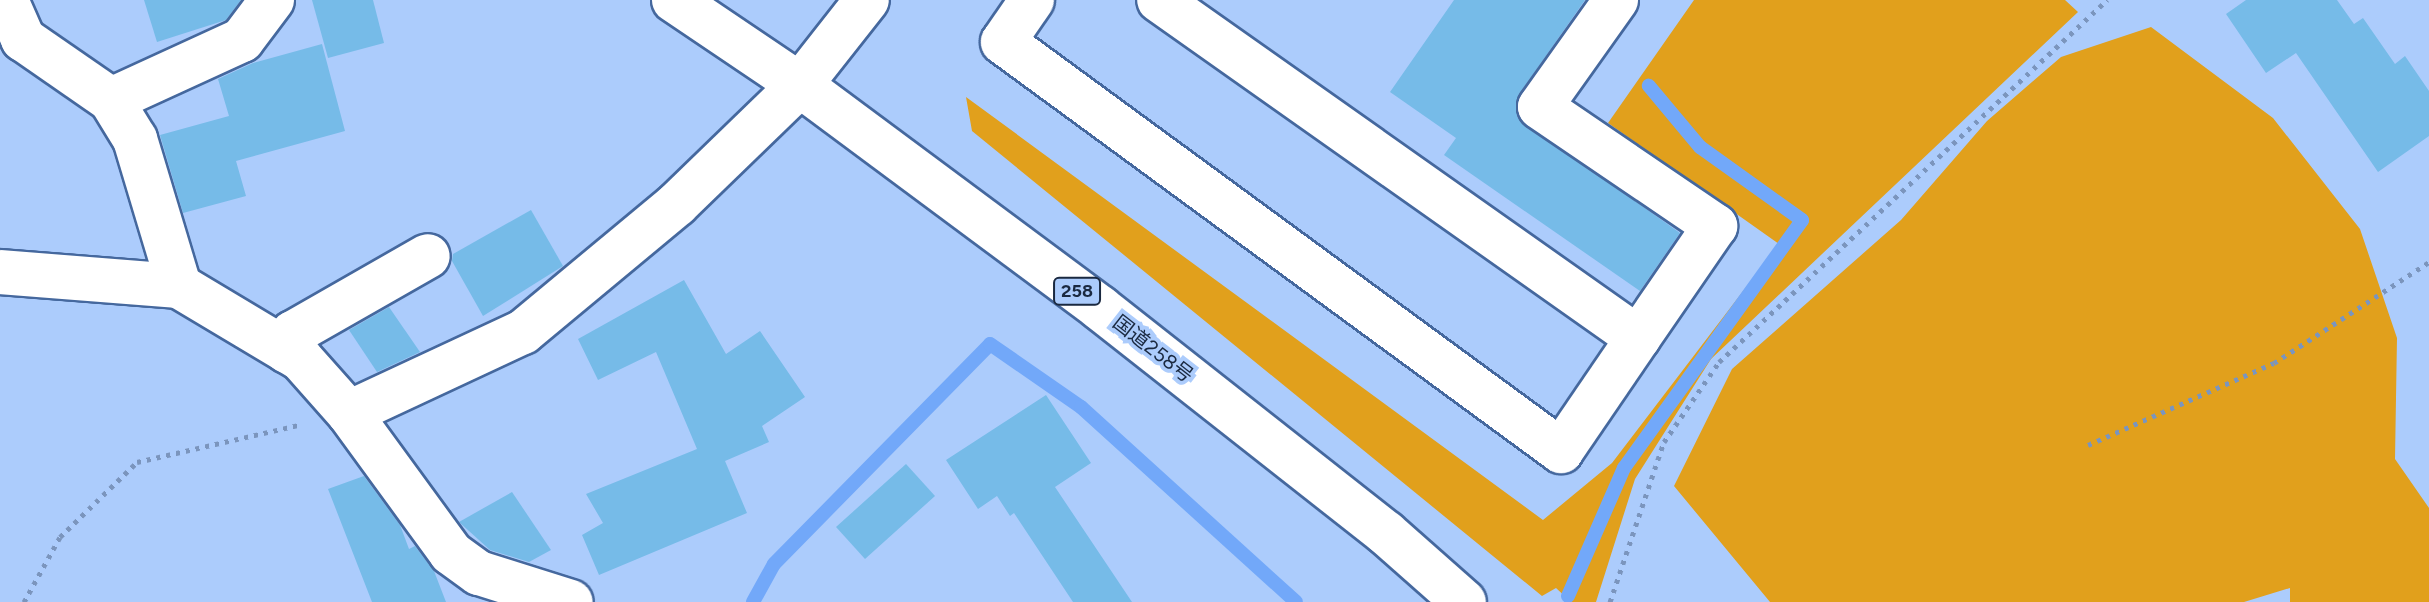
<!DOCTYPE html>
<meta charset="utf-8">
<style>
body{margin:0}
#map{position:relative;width:2429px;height:602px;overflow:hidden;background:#acccfc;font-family:Figtree,"Noto Sans JP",sans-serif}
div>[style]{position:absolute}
.green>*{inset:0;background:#e1a01c}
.stream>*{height:14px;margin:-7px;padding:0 7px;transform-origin:7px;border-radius:7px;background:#72a8f9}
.building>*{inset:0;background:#76bbe8}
.path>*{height:5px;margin-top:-2.5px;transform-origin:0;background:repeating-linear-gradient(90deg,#7b95bd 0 4px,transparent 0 10px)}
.roads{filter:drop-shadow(2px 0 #45689e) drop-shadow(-2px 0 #45689e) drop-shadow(0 2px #45689e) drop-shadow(0 -2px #45689e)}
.minor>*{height:44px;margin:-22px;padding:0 22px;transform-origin:22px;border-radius:22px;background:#fff}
.highway>*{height:44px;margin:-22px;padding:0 22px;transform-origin:22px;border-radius:22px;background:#fff}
span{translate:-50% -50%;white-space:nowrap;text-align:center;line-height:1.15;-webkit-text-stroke:8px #acccfc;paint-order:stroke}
.shield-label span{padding:2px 6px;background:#acccfc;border:2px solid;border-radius:6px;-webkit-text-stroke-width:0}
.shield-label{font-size:18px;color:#1a2940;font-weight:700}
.street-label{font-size:20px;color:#1a2940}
</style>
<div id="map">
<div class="green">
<i style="clip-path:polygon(1694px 0,2065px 0,2078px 12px,1711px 359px,1635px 479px,1596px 602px,1571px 602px,1556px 588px,1542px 596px,972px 131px,966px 97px,1543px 520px,1612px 463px,1779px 244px,1608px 123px)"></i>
<i style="clip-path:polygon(2151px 27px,2273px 118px,2360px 229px,2397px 338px,2395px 459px,2429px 508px,2429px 602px,2290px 602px,2290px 588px,2244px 602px,1770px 602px,1674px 486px,1732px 369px,1901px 220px,1987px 121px,2061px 57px)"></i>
</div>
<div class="stream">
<i style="left:1568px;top:596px;width:140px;rotate:-66.4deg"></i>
<i style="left:1624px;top:468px;width:305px;rotate:-54.3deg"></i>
<i style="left:1802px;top:220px;width:125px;rotate:-144.4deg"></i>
<i style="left:1700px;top:147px;width:80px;rotate:-129.9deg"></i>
<i style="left:753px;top:602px;width:43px;rotate:-61.1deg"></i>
<i style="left:774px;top:564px;width:308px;rotate:-45.5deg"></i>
<i style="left:990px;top:344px;width:111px;rotate:34.7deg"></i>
<i style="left:1081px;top:407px;width:290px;rotate:42.2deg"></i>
</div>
<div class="building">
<i style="clip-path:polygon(144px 0,241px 0,226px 20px,157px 42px)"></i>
<i style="clip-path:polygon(312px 0,373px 0,384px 43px,328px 58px)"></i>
<i style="clip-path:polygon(1454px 0,1585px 0,1520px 93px,1517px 117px,1680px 233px,1640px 291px,1444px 155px,1456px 138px,1390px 92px)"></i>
<i style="clip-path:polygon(2246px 0,2337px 0,2354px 24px,2363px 18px,2395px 64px,2405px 56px,2429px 91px,2429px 136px,2378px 172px,2296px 53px,2266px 73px,2226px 14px)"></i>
<i style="clip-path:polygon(322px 44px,345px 131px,236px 161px,246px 196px,183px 213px,160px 135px,229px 116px,218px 79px,253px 63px)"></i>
<i style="clip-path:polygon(531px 210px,563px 266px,483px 316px,452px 261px,453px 254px)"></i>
<i style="clip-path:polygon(684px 280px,726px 354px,760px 331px,805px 397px,762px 426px,769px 442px,725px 461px,747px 513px,599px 575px,582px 535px,603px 523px,586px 494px,697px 449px,656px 352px,598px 380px,578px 339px)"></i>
<i style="clip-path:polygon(389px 307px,420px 352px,377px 372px,349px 330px)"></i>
<i style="clip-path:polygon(1046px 395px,1091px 463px,1055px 487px,1132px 602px,1073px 602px,1014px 513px,1010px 516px,997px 496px,978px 509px,946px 460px)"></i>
<i style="clip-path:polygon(906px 464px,935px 496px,865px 559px,836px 527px)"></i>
<i style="clip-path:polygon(364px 476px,400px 525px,409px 549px,415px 546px,434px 571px,446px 602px,372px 602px,328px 489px)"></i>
<i style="clip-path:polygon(512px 492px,551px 550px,529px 562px,490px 550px,459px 522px)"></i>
</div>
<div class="path">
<i style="left:2088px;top:445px;width:203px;rotate:-23.8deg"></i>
<i style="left:2274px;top:363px;width:185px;rotate:-33.1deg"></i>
<i style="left:24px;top:602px;width:74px;rotate:-61deg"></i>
<i style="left:60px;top:537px;width:107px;rotate:-44.2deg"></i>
<i style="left:137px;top:462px;width:165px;rotate:-12.9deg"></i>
<i style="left:1610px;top:602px;width:169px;rotate:-71.4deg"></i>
<i style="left:1664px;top:442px;width:97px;rotate:-55.5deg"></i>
<i style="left:1719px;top:362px;width:531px;rotate:-43.01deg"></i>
</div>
<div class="roads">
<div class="minor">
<i style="left:6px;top:0;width:43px;rotate:66.4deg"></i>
<i style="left:23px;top:39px;width:107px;rotate:34.7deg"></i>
<i style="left:111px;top:100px;width:46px;rotate:58.4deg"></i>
<i style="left:135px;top:139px;width:153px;rotate:73.3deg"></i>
<i style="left:1032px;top:0;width:51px;rotate:124.6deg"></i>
<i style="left:1003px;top:42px;width:692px;rotate:36.24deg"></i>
<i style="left:1561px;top:451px;width:137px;rotate:-55.7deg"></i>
<i style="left:1638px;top:338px;width:586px;rotate:-144.79deg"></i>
<i style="left:1616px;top:0;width:131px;rotate:125.4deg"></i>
<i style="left:1540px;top:107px;width:212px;rotate:34.2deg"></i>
<i style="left:1715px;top:226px;width:136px;rotate:124.5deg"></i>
<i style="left:111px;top:100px;width:144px;rotate:-24.6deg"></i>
<i style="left:242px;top:40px;width:50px;rotate:-53.1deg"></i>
<i style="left:0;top:272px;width:180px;rotate:4.5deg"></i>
<i style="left:179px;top:286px;width:142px;rotate:30.9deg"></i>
<i style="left:301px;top:359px;width:72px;rotate:48.4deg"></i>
<i style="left:349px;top:413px;width:192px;rotate:-25deg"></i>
<i style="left:523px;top:332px;width:200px;rotate:-39.7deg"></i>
<i style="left:677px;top:204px;width:171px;rotate:-44.1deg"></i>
<i style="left:800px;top:85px;width:108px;rotate:-51.8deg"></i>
<i style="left:287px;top:351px;width:19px;rotate:-72deg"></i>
<i style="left:293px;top:333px;width:155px;rotate:-29.7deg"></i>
<i style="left:349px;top:413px;width:173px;rotate:53.9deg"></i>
<i style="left:451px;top:553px;width:34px;rotate:36deg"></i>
<i style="left:479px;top:573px;width:96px;rotate:17.5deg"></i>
</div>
<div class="highway">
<i style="left:674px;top:0;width:152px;rotate:34deg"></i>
<i style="left:800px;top:85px;width:374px;rotate:36.6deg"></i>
<i style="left:1100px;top:308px;width:364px;rotate:38.2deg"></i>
<i style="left:1386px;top:533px;width:104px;rotate:41.5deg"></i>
</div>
</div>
<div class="shield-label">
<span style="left:1077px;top:291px">258</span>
</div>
<div class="street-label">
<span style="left:1153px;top:349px;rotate:38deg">国道258号</span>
</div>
</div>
